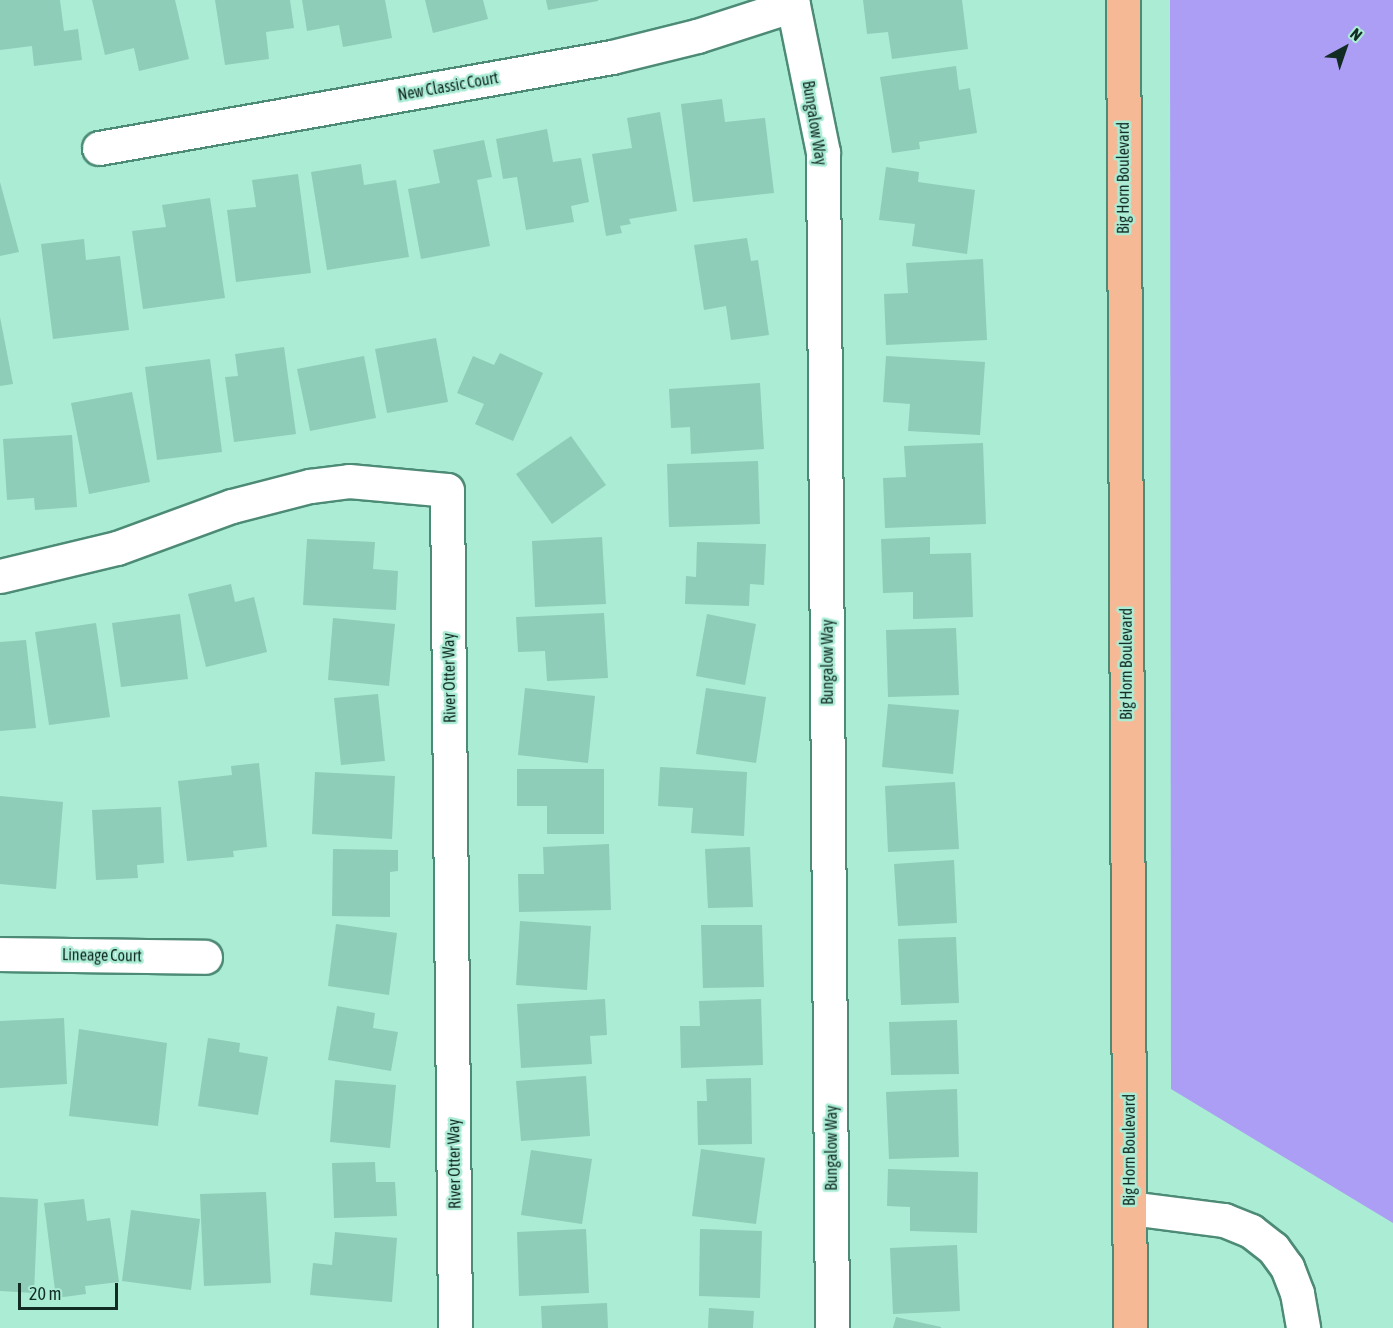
<!DOCTYPE html>
<style>
body{margin:0}
#map{position:relative;width:1393px;height:1328px;overflow:hidden;background:#abecd5;font-family:"Asap Condensed",sans-serif}
div>[style]{position:absolute}
.green>*{inset:0;background:#ac9ef5}
.building>*{inset:0;background:#8ecdb7}
.roads{filter:drop-shadow(2px 0 #4d8b76) drop-shadow(-2px 0 #4d8b76) drop-shadow(0 2px #4d8b76) drop-shadow(0 -2px #4d8b76)}
.minor>*{height:33px;margin:-16.5px;padding:0 16.5px;transform-origin:16.5px;border-radius:16.5px;background:#fff}
.major>*{height:33px;margin:-16.5px;padding:0 16.5px;transform-origin:16.5px;border-radius:16.5px;background:#f5ba95}
span{translate:-50% -50%;white-space:nowrap;text-align:center;line-height:1.15;-webkit-text-stroke:5px #abecd5;paint-order:stroke}
.street-label{font-size:16px;color:#122c24}
.north{position:absolute;left:1315px;top:18px;width:60px;height:60px;-webkit-text-stroke:4px #abecd5;paint-order:stroke;rotate:40deg;font-size:16px;font-weight:700;line-height:24px;text-align:center;color:#122c24}
.north::after{content:'';display:block;margin:auto;width:21px;height:27px;background:#122c24;clip-path:polygon(50% 0,100% 100%,50% 72%,0 100%)}
.scale{position:absolute;left:18px;top:1283px;width:100px;height:27px;box-sizing:border-box;border:3px solid #122c24;border-top:0;padding-left:8px;font-size:18px;line-height:21px;white-space:nowrap;color:#122c24;-webkit-text-stroke:4px #abecd5;paint-order:stroke}
</style>
<div id="map">
<div class="green">
<i style="clip-path:polygon(1170px 0,1393px 0,1393px 1223px,1171px 1089px)"></i>
</div>
<div class="building">
<i style="clip-path:polygon(0 0,60px 0,64px 31px,78px 29px,82px 60px,34px 66px,32px 46px,0 50px)"></i>
<i style="clip-path:polygon(92px 0,175px 0,189px 59px,139px 71px,134px 48px,105px 55px)"></i>
<i style="clip-path:polygon(215px 0,290px 0,294px 28px,266px 32px,269px 59px,225px 65px)"></i>
<i style="clip-path:polygon(302px 0,385px 0,392px 38px,343px 47px,339px 25px,307px 31px)"></i>
<i style="clip-path:polygon(425px 0,483px 0,488px 19px,433px 33px)"></i>
<i style="clip-path:polygon(546px 0,598px 0,598px 1px,548px 10px)"></i>
<i style="clip-path:polygon(863px 0,962px 0,968px 49px,892px 59px,888px 32px,867px 34px)"></i>
<i style="clip-path:polygon(956px 66px,959px 90px,970px 88px,977px 133px,919px 142px,920px 149px,892px 153px,880px 77px)"></i>
<i style="clip-path:polygon(722px 99px,725px 122px,765px 118px,774px 193px,693px 202px,681px 104px)"></i>
<i style="clip-path:polygon(660px 112px,677px 211px,629px 219px,631px 224px,620px 226px,622px 233px,606px 236px,592px 154px,632px 148px,627px 118px)"></i>
<i style="clip-path:polygon(547px 129px,553px 162px,581px 158px,589px 202px,571px 206px,574px 222px,526px 230px,517px 177px,503px 179px,496px 139px)"></i>
<i style="clip-path:polygon(484px 140px,492px 177px,477px 180px,490px 246px,421px 259px,408px 189px,440px 183px,433px 150px)"></i>
<i style="clip-path:polygon(361px 164px,364px 185px,396px 180px,409px 257px,327px 270px,311px 172px)"></i>
<i style="clip-path:polygon(886px 167px,919px 172px,918px 182px,975px 190px,967px 254px,912px 246px,915px 224px,879px 220px)"></i>
<i style="clip-path:polygon(298px 174px,311px 273px,236px 282px,227px 210px,256px 207px,252px 180px)"></i>
<i style="clip-path:polygon(0 182px,19px 252px,0 256px)"></i>
<i style="clip-path:polygon(210px 198px,225px 298px,143px 309px,132px 231px,166px 227px,162px 205px)"></i>
<i style="clip-path:polygon(747px 238px,751px 261px,758px 260px,769px 335px,731px 340px,726px 306px,704px 310px,694px 245px)"></i>
<i style="clip-path:polygon(84px 239px,86px 260px,120px 256px,129px 330px,53px 339px,41px 244px)"></i>
<i style="clip-path:polygon(983px 259px,987px 340px,886px 345px,884px 294px,908px 293px,906px 263px)"></i>
<i style="clip-path:polygon(0 317px,13px 384px,0 386px)"></i>
<i style="clip-path:polygon(436px 338px,448px 402px,387px 413px,375px 349px)"></i>
<i style="clip-path:polygon(284px 347px,296px 434px,234px 442px,225px 377px,238px 376px,235px 354px)"></i>
<i style="clip-path:polygon(500px 353px,543px 373px,513px 441px,475px 424px,484px 404px,457px 393px,473px 356px,494px 365px)"></i>
<i style="clip-path:polygon(364px 356px,376px 418px,310px 431px,297px 369px)"></i>
<i style="clip-path:polygon(886px 356px,985px 362px,980px 435px,908px 431px,910px 404px,883px 402px)"></i>
<i style="clip-path:polygon(210px 359px,222px 452px,157px 460px,145px 367px)"></i>
<i style="clip-path:polygon(760px 383px,764px 449px,691px 454px,690px 427px,671px 428px,669px 389px)"></i>
<i style="clip-path:polygon(132px 392px,150px 482px,89px 494px,71px 403px)"></i>
<i style="clip-path:polygon(72px 435px,77px 507px,35px 510px,34px 498px,7px 500px,3px 439px)"></i>
<i style="clip-path:polygon(571px 436px,606px 485px,552px 524px,516px 474px)"></i>
<i style="clip-path:polygon(983px 443px,986px 524px,885px 528px,883px 478px,906px 477px,904px 446px)"></i>
<i style="clip-path:polygon(758px 461px,760px 524px,669px 527px,667px 464px)"></i>
<i style="clip-path:polygon(602px 537px,606px 604px,535px 607px,532px 541px)"></i>
<i style="clip-path:polygon(930px 537px,930px 554px,971px 553px,973px 617px,913px 619px,913px 592px,883px 593px,881px 539px)"></i>
<i style="clip-path:polygon(307px 539px,375px 542px,373px 569px,398px 571px,396px 610px,303px 605px)"></i>
<i style="clip-path:polygon(697px 542px,766px 544px,764px 585px,750px 584px,749px 606px,685px 604px,686px 576px,696px 577px)"></i>
<i style="clip-path:polygon(231px 584px,235px 602px,254px 597px,267px 652px,206px 667px,188px 594px)"></i>
<i style="clip-path:polygon(604px 613px,608px 678px,547px 681px,545px 651px,518px 652px,516px 617px)"></i>
<i style="clip-path:polygon(180px 614px,188px 679px,121px 687px,112px 623px)"></i>
<i style="clip-path:polygon(707px 614px,756px 624px,745px 685px,696px 676px)"></i>
<i style="clip-path:polygon(333px 618px,395px 624px,389px 686px,328px 680px)"></i>
<i style="clip-path:polygon(96px 623px,110px 717px,49px 725px,35px 632px)"></i>
<i style="clip-path:polygon(956px 628px,959px 695px,888px 697px,886px 630px)"></i>
<i style="clip-path:polygon(26px 640px,36px 728px,0 731px,0 642px)"></i>
<i style="clip-path:polygon(525px 688px,595px 696px,588px 763px,518px 755px)"></i>
<i style="clip-path:polygon(706px 688px,766px 697px,756px 763px,696px 754px)"></i>
<i style="clip-path:polygon(378px 694px,385px 761px,341px 765px,334px 698px)"></i>
<i style="clip-path:polygon(888px 704px,959px 710px,953px 774px,882px 767px)"></i>
<i style="clip-path:polygon(259px 763px,267px 847px,233px 851px,234px 857px,187px 861px,178px 781px,232px 775px,231px 766px)"></i>
<i style="clip-path:polygon(660px 767px,747px 772px,744px 836px,691px 833px,693px 808px,658px 806px)"></i>
<i style="clip-path:polygon(517px 769px,604px 769px,604px 834px,547px 834px,547px 806px,517px 806px)"></i>
<i style="clip-path:polygon(315px 772px,395px 776px,392px 839px,312px 834px)"></i>
<i style="clip-path:polygon(955px 782px,959px 849px,888px 852px,885px 786px)"></i>
<i style="clip-path:polygon(0 796px,63px 802px,56px 889px,0 884px)"></i>
<i style="clip-path:polygon(161px 807px,164px 863px,137px 865px,138px 878px,96px 880px,92px 810px)"></i>
<i style="clip-path:polygon(609px 844px,611px 910px,519px 912px,518px 874px,544px 874px,543px 847px)"></i>
<i style="clip-path:polygon(750px 847px,753px 907px,708px 908px,705px 849px)"></i>
<i style="clip-path:polygon(333px 849px,398px 850px,398px 871px,390px 872px,390px 917px,332px 916px)"></i>
<i style="clip-path:polygon(954px 860px,957px 923px,898px 926px,894px 864px)"></i>
<i style="clip-path:polygon(520px 921px,591px 926px,587px 990px,516px 985px)"></i>
<i style="clip-path:polygon(336px 924px,397px 933px,389px 995px,328px 986px)"></i>
<i style="clip-path:polygon(701px 925px,762px 925px,764px 987px,703px 988px)"></i>
<i style="clip-path:polygon(956px 937px,959px 1003px,901px 1005px,898px 939px)"></i>
<i style="clip-path:polygon(605px 999px,607px 1035px,590px 1036px,592px 1064px,521px 1068px,517px 1004px)"></i>
<i style="clip-path:polygon(761px 999px,763px 1065px,681px 1068px,680px 1026px,700px 1026px,699px 1001px)"></i>
<i style="clip-path:polygon(337px 1006px,375px 1013px,373px 1028px,398px 1032px,391px 1071px,328px 1060px)"></i>
<i style="clip-path:polygon(64px 1018px,67px 1084px,0 1088px,0 1021px)"></i>
<i style="clip-path:polygon(957px 1020px,959px 1074px,891px 1075px,889px 1022px)"></i>
<i style="clip-path:polygon(79px 1029px,167px 1043px,158px 1126px,69px 1116px)"></i>
<i style="clip-path:polygon(208px 1038px,240px 1043px,239px 1052px,268px 1057px,258px 1115px,198px 1106px)"></i>
<i style="clip-path:polygon(586px 1076px,590px 1136px,521px 1141px,516px 1081px)"></i>
<i style="clip-path:polygon(751px 1078px,752px 1144px,698px 1145px,697px 1101px,707px 1101px,706px 1079px)"></i>
<i style="clip-path:polygon(335px 1080px,396px 1085px,390px 1148px,330px 1142px)"></i>
<i style="clip-path:polygon(957px 1089px,959px 1157px,889px 1159px,886px 1092px)"></i>
<i style="clip-path:polygon(701px 1149px,765px 1158px,756px 1224px,692px 1216px)"></i>
<i style="clip-path:polygon(531px 1150px,592px 1159px,582px 1224px,521px 1215px)"></i>
<i style="clip-path:polygon(375px 1162px,376px 1182px,395px 1182px,397px 1216px,334px 1218px,332px 1163px)"></i>
<i style="clip-path:polygon(888px 1169px,978px 1172px,977px 1233px,910px 1231px,910px 1207px,887px 1206px)"></i>
<i style="clip-path:polygon(266px 1192px,271px 1283px,204px 1286px,200px 1194px)"></i>
<i style="clip-path:polygon(0 1197px,38px 1199px,34px 1293px,0 1291px)"></i>
<i style="clip-path:polygon(84px 1199px,87px 1221px,110px 1218px,119px 1282px,85px 1286px,86px 1294px,56px 1298px,44px 1203px)"></i>
<i style="clip-path:polygon(131px 1210px,200px 1219px,191px 1290px,122px 1281px)"></i>
<i style="clip-path:polygon(586px 1229px,589px 1293px,519px 1296px,517px 1232px)"></i>
<i style="clip-path:polygon(700px 1229px,762px 1231px,760px 1298px,699px 1296px)"></i>
<i style="clip-path:polygon(335px 1232px,397px 1238px,392px 1302px,310px 1295px,313px 1263px,332px 1265px)"></i>
<i style="clip-path:polygon(957px 1245px,960px 1311px,893px 1314px,890px 1248px)"></i>
<i style="clip-path:polygon(607px 1303px,608px 1328px,542px 1328px,541px 1306px)"></i>
<i style="clip-path:polygon(709px 1308px,754px 1311px,753px 1328px,708px 1328px)"></i>
<i style="clip-path:polygon(896px 1317px,941px 1327px,941px 1328px,893px 1328px)"></i>
</div>
<div class="roads">
<div class="minor">
<i style="left:792px;top:0;width:155px;rotate:78.5deg"></i>
<i style="left:823px;top:152px;width:1176px;rotate:89.56deg"></i>
<i style="left:99px;top:148px;width:521px;rotate:-10.06deg"></i>
<i style="left:612px;top:57px;width:88px;rotate:-13.9deg"></i>
<i style="left:697px;top:36px;width:101px;rotate:-17.9deg"></i>
<i style="left:0;top:576px;width:120px;rotate:-13.5deg"></i>
<i style="left:117px;top:548px;width:122px;rotate:-20.1deg"></i>
<i style="left:232px;top:506px;width:81px;rotate:-14.4deg"></i>
<i style="left:310px;top:486px;width:39px;rotate:-7deg"></i>
<i style="left:349px;top:481px;width:98px;rotate:5.2deg"></i>
<i style="left:447px;top:490px;width:838px;rotate:89.45deg"></i>
<i style="left:0;top:954px;width:205px;rotate:0.8deg"></i>
<i style="left:1130px;top:1208px;width:95px;rotate:7.3deg"></i>
<i style="left:1224px;top:1220px;width:29px;rotate:22deg"></i>
<i style="left:1251px;top:1231px;width:28px;rotate:38deg"></i>
<i style="left:1273px;top:1248px;width:24px;rotate:54deg"></i>
<i style="left:1287px;top:1267px;width:28px;rotate:69deg"></i>
<i style="left:1297px;top:1293px;width:36px;rotate:80deg"></i>
</div>
<div class="major">
<i style="left:1123px;top:0;width:1328px;rotate:89.7deg"></i>
</div>
</div>
<div class="street-label">
<span style="left:448px;top:86px;rotate:-10deg">New Classic Court</span>
<span style="left:815px;top:123px;rotate:81deg">Bungalow Way</span>
<span style="left:1123px;top:178px;rotate:-90deg">Big Horn Boulevard</span>
<span style="left:827px;top:662px;rotate:-90deg">Bungalow Way</span>
<span style="left:1126px;top:664px;rotate:-90deg">Big Horn Boulevard</span>
<span style="left:449px;top:678px;rotate:-91deg">River Otter Way</span>
<span style="left:102px;top:955px;rotate:1deg">Lineage Court</span>
<span style="left:831px;top:1148px;rotate:-90deg">Bungalow Way</span>
<span style="left:1129px;top:1150px;rotate:-90deg">Big Horn Boulevard</span>
<span style="left:454px;top:1164px;rotate:-91deg">River Otter Way</span>
</div>
<div class="north">N</div>
<div class="scale">20 m</div>
</div>
